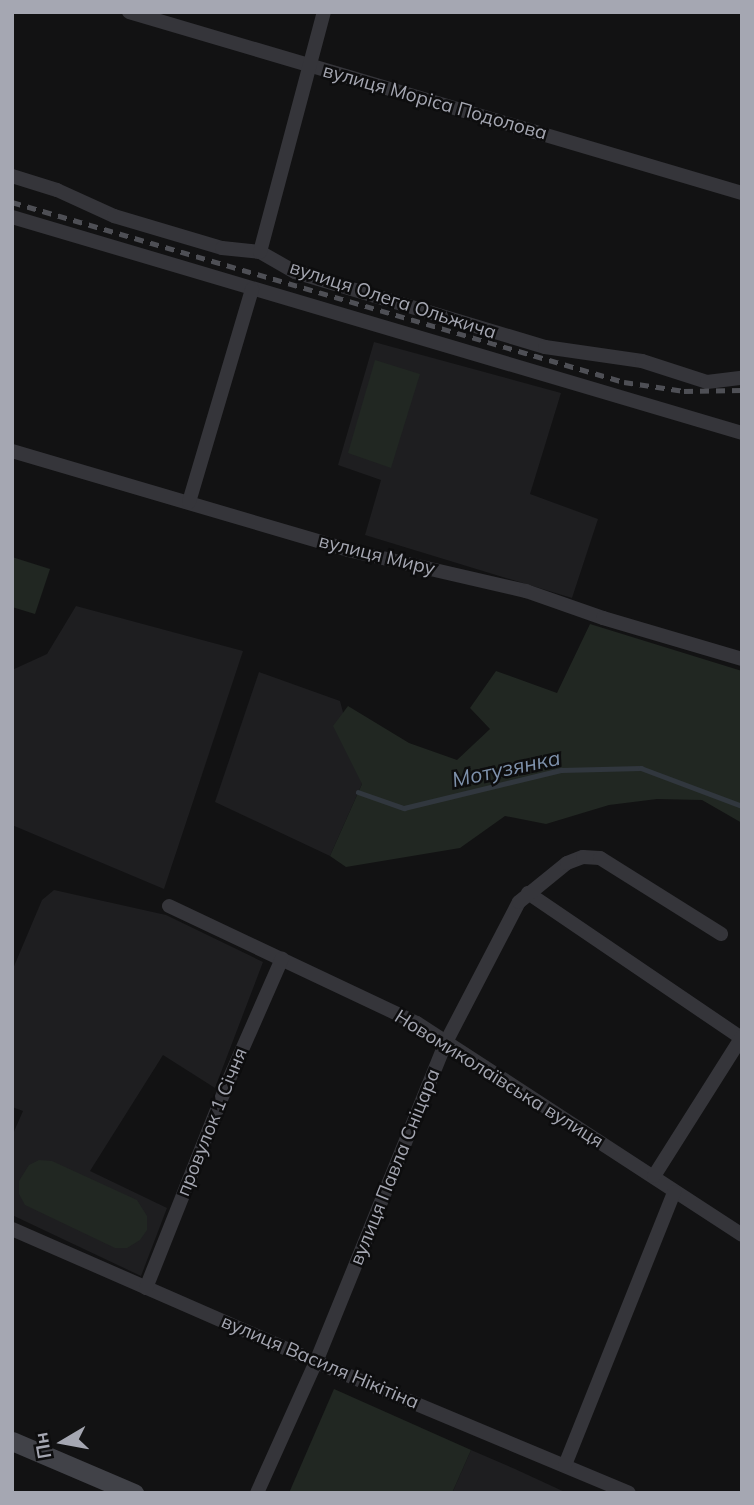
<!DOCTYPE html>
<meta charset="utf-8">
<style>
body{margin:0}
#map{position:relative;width:754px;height:1505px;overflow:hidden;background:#121213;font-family:Mulish,sans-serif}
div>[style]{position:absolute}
.built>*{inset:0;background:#1e1e20}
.green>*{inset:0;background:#212722}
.stream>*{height:4.5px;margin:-2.25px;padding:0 2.25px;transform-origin:2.25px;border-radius:2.25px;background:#31373e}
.minor>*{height:14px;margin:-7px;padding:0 7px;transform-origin:7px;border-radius:7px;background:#35353a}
.secondary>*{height:19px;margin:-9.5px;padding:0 9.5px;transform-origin:9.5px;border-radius:9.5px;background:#414248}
.rail>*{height:4.5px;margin-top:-2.25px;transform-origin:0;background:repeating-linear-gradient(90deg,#4e4f55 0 9px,transparent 0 16px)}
span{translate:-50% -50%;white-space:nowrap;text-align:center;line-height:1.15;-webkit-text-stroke:5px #0d0d0e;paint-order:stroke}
.street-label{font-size:19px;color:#a5a7b2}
.water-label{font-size:21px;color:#7e91ab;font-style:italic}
.frame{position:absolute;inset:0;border:14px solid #a5a7b2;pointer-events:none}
.north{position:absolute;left:28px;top:1407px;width:70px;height:70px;-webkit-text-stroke:5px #0d0d0e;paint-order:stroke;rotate:260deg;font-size:19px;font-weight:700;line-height:28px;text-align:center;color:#a5a7b2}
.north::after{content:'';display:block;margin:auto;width:24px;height:32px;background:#a5a7b2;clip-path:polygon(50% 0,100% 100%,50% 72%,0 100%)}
</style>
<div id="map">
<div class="built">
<i style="clip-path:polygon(374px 342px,561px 393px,530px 494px,598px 519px,572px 598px,365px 535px,381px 480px,338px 465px)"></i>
<i style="clip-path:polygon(76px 606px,243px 651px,164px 889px,12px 825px,12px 670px,47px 654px)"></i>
<i style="clip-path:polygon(259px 672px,340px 701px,362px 784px,330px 856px,215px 802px)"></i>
<i style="clip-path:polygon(54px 890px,166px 915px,263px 962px,215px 1088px,163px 1055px,90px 1171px,167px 1208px,141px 1276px,12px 1215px,12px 1136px,23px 1111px,12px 1107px,12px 971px,42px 900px)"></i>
<i style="clip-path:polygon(471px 1450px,515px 1469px,567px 1493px,452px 1493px)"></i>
</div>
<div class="green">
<i style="clip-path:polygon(375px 360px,420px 374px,391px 468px,348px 453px)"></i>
<i style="clip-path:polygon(12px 557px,50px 569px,35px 614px,12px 607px)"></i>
<i style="clip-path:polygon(590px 624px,742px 671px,742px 823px,702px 800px,657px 799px,609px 805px,546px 824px,505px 816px,460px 848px,346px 867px,330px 856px,362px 784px,333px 726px,348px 706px,409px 743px,457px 760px,490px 729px,470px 708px,496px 671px,557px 693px)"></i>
<i style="clip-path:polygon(39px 1160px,52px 1161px,137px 1200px,147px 1216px,147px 1230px,140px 1240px,127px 1248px,115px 1248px,25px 1205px,19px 1194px,19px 1181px,29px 1165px)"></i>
<i style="clip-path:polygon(334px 1389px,471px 1450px,452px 1493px,289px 1493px)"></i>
</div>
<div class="stream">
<i style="left:358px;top:792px;width:49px;rotate:19.2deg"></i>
<i style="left:404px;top:808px;width:162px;rotate:-13.6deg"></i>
<i style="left:561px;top:770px;width:80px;rotate:-1.4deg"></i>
<i style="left:641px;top:768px;width:108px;rotate:20.6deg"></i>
</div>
<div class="minor">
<i style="left:129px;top:12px;width:639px;rotate:16.45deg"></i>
<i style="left:12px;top:176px;width:47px;rotate:17.3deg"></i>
<i style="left:57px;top:190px;width:63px;rotate:24.5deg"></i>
<i style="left:114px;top:216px;width:113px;rotate:16.5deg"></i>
<i style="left:222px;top:248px;width:38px;rotate:6deg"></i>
<i style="left:260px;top:252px;width:40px;rotate:29.7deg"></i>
<i style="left:295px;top:272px;width:261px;rotate:16.7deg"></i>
<i style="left:545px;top:347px;width:98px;rotate:8.2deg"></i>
<i style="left:642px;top:361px;width:68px;rotate:17.9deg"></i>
<i style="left:707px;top:382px;width:35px;rotate:-7deg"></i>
<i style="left:12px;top:217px;width:761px;rotate:16.48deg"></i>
<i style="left:260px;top:252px;width:248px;rotate:-75.1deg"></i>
<i style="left:12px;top:451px;width:350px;rotate:16.4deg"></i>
<i style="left:348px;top:550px;width:183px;rotate:13deg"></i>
<i style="left:526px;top:591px;width:82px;rotate:19.3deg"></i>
<i style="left:603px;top:618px;width:145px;rotate:16.4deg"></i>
<i style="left:189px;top:502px;width:222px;rotate:-73.5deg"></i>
<i style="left:528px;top:893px;width:258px;rotate:34.2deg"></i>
<i style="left:169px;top:906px;width:274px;rotate:25.3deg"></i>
<i style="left:417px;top:1023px;width:388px;rotate:33.1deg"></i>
<i style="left:654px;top:1176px;width:165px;rotate:-57.7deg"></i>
<i style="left:12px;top:1229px;width:332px;rotate:23.6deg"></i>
<i style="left:316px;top:1362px;width:339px;rotate:22.7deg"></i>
<i style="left:146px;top:1288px;width:219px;rotate:-68.3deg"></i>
<i style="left:227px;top:1084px;width:137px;rotate:-66.3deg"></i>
<i style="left:565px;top:1465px;width:294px;rotate:-68.2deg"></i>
<i style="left:257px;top:1493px;width:144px;rotate:-65.8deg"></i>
<i style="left:316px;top:1362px;width:343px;rotate:-67.9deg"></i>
<i style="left:445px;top:1044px;width:160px;rotate:-62.5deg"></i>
<i style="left:519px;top:902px;width:62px;rotate:-39.1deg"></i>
<i style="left:567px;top:863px;width:17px;rotate:-21deg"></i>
<i style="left:583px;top:857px;width:17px;rotate:3deg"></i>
<i style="left:600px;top:858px;width:143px;rotate:32.1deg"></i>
</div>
<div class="secondary">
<i style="left:12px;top:1441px;width:133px;rotate:23.1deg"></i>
</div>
<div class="rail">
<i style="left:12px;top:202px;width:638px;rotate:16.39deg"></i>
<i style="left:624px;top:382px;width:61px;rotate:8.5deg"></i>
<i style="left:684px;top:391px;width:58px;rotate:-1deg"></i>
</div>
<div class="street-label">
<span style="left:435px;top:102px;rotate:16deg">вулиця Моріса Подолова</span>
<span style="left:393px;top:300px;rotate:18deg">вулиця Олега Ольжича</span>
<span style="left:377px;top:555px;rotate:14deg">вулиця Миру</span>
<span style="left:499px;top:1079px;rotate:32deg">Новомиколаївська вулиця</span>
<span style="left:212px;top:1122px;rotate:-68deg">провулок 1 Січня</span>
<span style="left:395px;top:1167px;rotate:-68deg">вулиця Павла Сніцара</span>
<span style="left:320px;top:1362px;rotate:23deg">вулиця Василя Нікітіна</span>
</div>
<div class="water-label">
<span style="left:506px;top:768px;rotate:-12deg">Мотузянка</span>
</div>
<div class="frame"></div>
<div class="north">Пн</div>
</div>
